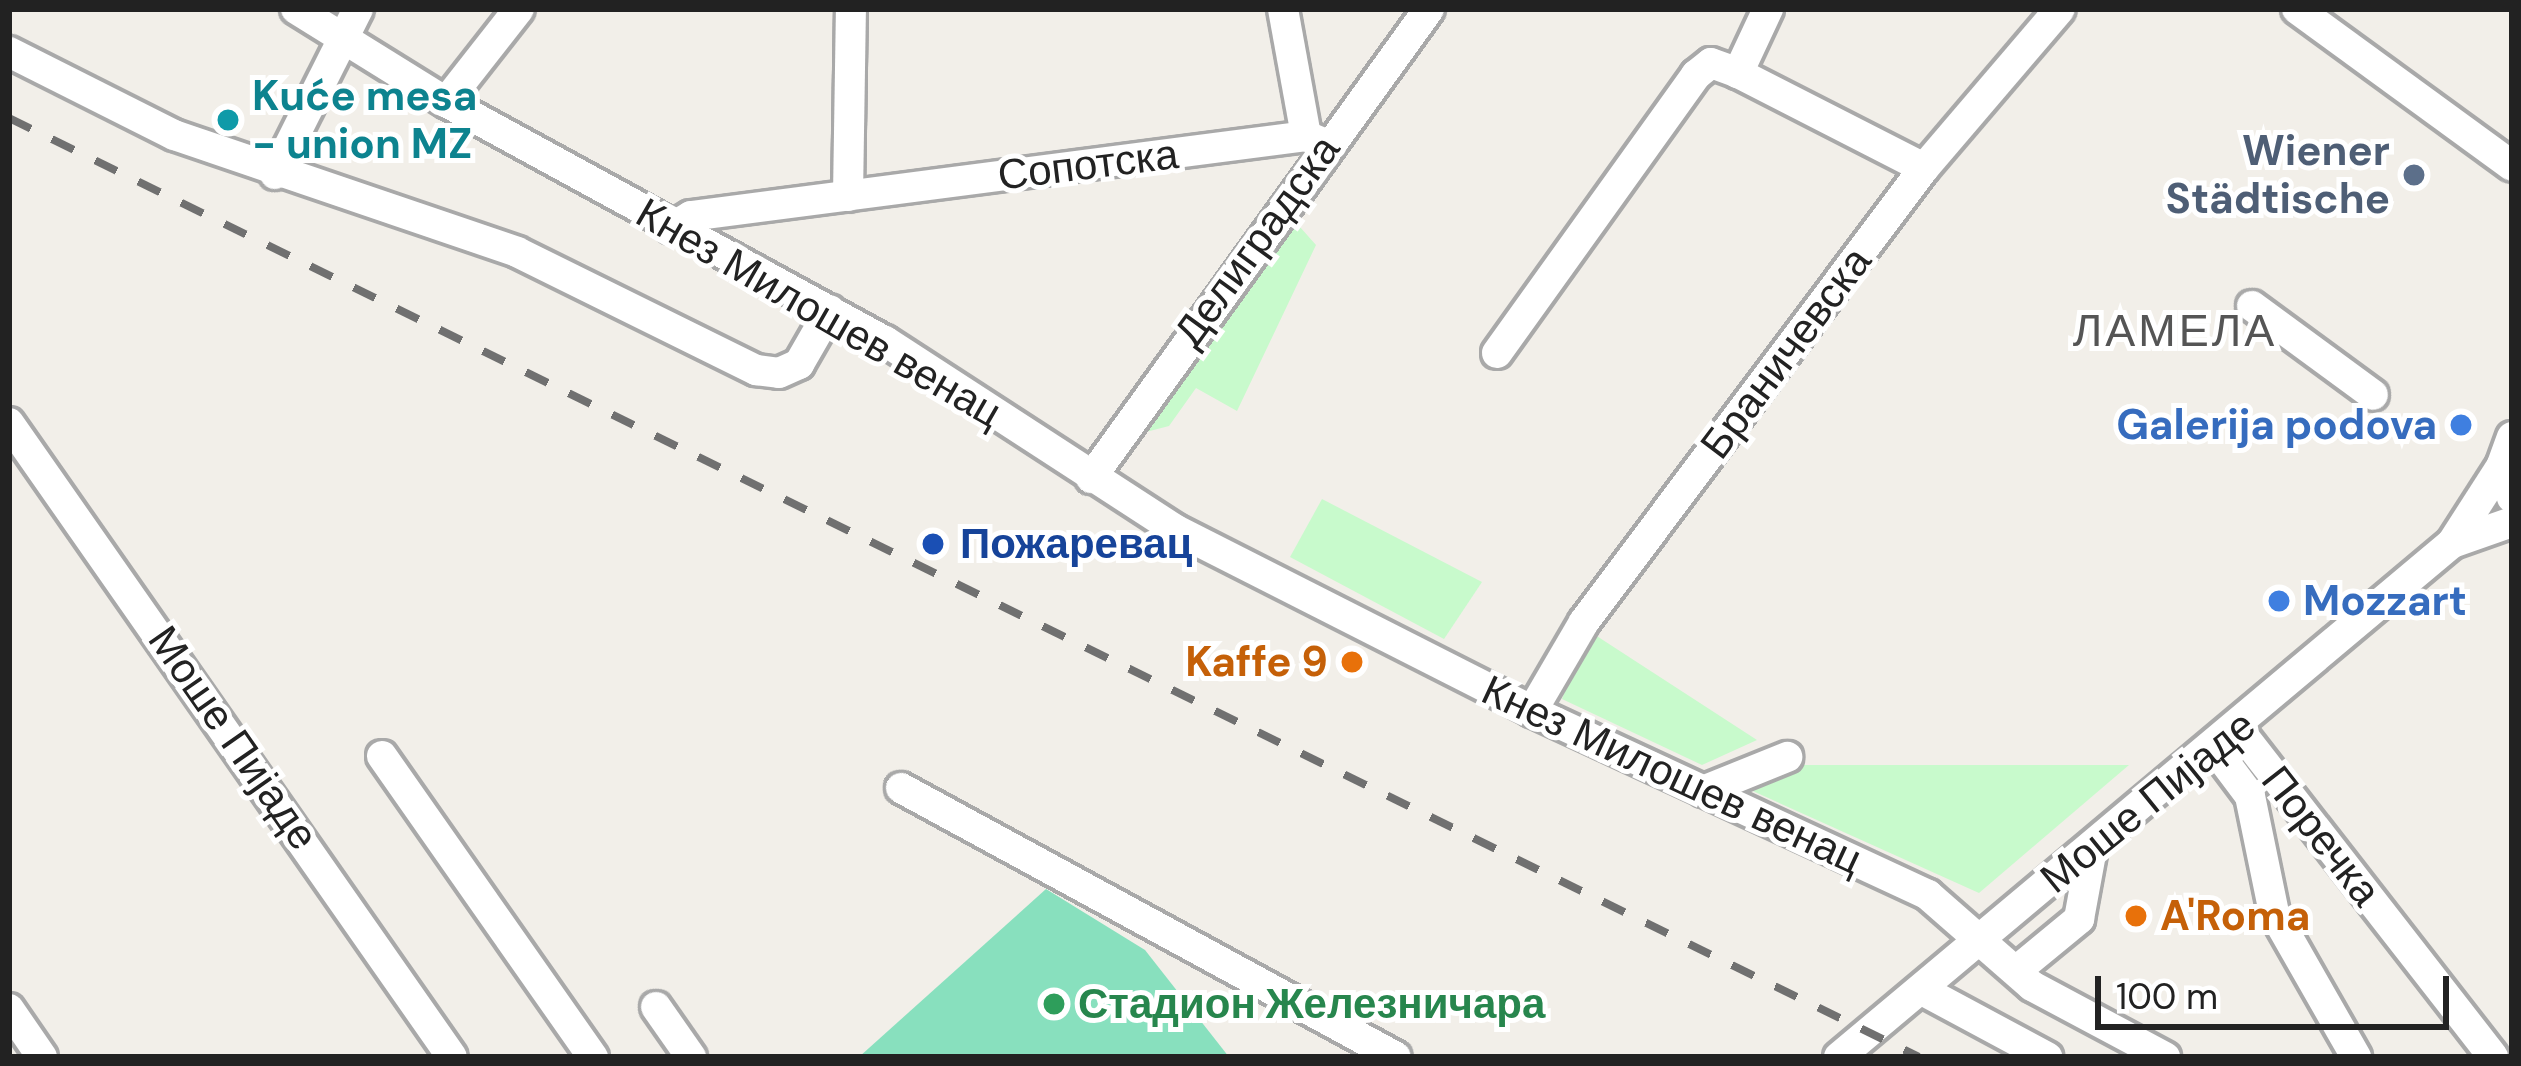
<!DOCTYPE html>
<meta charset="utf-8">
<style>
body{margin:0}
#map{position:relative;width:2521px;height:1066px;overflow:hidden;background:#f2efe9;font-family:"DM Sans",sans-serif}
div>[style]{position:absolute}
.park>*{inset:0;background:#c8facc}
.pitch>*{inset:0;background:#88e0be}
.roads{filter:drop-shadow(3px 0 #a9a9a9) drop-shadow(-3px 0 #a9a9a9) drop-shadow(0 3px #a9a9a9) drop-shadow(0 -3px #a9a9a9)}
.minor>*{height:30px;margin:-15px;padding:0 15px;transform-origin:15px;border-radius:15px;background:#fff}
.rail>*{height:8px;margin-top:-4px;transform-origin:0;background:repeating-linear-gradient(90deg,#707070 0 24px,transparent 0 48px)}
.dots>*{width:33px;height:33px;translate:-50% -50%;box-sizing:border-box;border:6px solid #fff;border-radius:50%}
span{translate:-50% -50%;white-space:nowrap;text-align:center;line-height:1.15;-webkit-text-stroke:10px #fff;paint-order:stroke}
.culture-label{font-size:42px;color:#0d838f;font-weight:700}
.left{translate:0 -50%;text-align:left}
.service-label{font-size:42px;color:#4e5e75;font-weight:700}
.right{translate:-100% -50%;text-align:right}
.street-label{font-size:42px;color:#222}
.shop-label{font-size:42px;color:#366cbe;font-weight:700}
.transit-label{font-size:42px;color:#164399;font-weight:700}
.food-label{font-size:42px;color:#c56008;font-weight:700}
.leisure-label{font-size:42px;color:#27864d;font-weight:700}
.neighbourhood-label{font-size:45px;color:#555;letter-spacing:3px}
.frame{position:absolute;inset:0;border:12px solid #222;pointer-events:none}
.scale{position:absolute;left:2095px;top:976px;width:354px;height:54px;box-sizing:border-box;border:6px solid #222;border-top:0;padding-left:15px;font-size:36px;line-height:42px;white-space:nowrap;color:#222;-webkit-text-stroke:9px #fff;paint-order:stroke}
</style>
<div id="map">
<div class="park">
<i style="clip-path:polygon(1292px 218px,1316px 245px,1237px 411px,1196px 388px,1169px 426px,1142px 433px)"></i>
<i style="clip-path:polygon(1322px 499px,1482px 582px,1444px 639px,1290px 557px)"></i>
<i style="clip-path:polygon(1589px 631px,1757px 740px,1702px 765px,1562px 699px)"></i>
<i style="clip-path:polygon(1783px 765px,2129px 765px,1979px 893px,1746px 788px)"></i>
</div>
<div class="pitch">
<i style="clip-path:polygon(1046px 889px,1145px 950px,1229px 1057px,859px 1057px)"></i>
</div>
<div class="roads">
<div class="minor">
<i style="left:296px;top:9px;width:176px;rotate:31.8deg"></i>
<i style="left:446px;top:102px;width:500px;rotate:28.6deg"></i>
<i style="left:885px;top:341px;width:345px;rotate:33deg"></i>
<i style="left:1174px;top:529px;width:402px;rotate:26.9deg"></i>
<i style="left:1532px;top:711px;width:437px;rotate:24.9deg"></i>
<i style="left:1928px;top:895px;width:138px;rotate:41.2deg"></i>
<i style="left:2032px;top:986px;width:151px;rotate:28.1deg"></i>
<i style="left:1283px;top:9px;width:129px;rotate:79.7deg"></i>
<i style="left:1768px;top:9px;width:71px;rotate:115.1deg"></i>
<i style="left:1738px;top:73px;width:209px;rotate:27.1deg"></i>
<i style="left:2297px;top:9px;width:266px;rotate:36.1deg"></i>
<i style="left:9px;top:52px;width:185px;rotate:26.7deg"></i>
<i style="left:174px;top:135px;width:362px;rotate:18.8deg"></i>
<i style="left:517px;top:252px;width:267px;rotate:26.3deg"></i>
<i style="left:756px;top:370px;width:23px;rotate:7deg"></i>
<i style="left:779px;top:373px;width:22px;rotate:-24deg"></i>
<i style="left:799px;top:364px;width:62px;rotate:-60.1deg"></i>
<i style="left:446px;top:102px;width:118px;rotate:-51.9deg"></i>
<i style="left:275px;top:174px;width:185px;rotate:-63.3deg"></i>
<i style="left:848px;top:196px;width:187px;rotate:-89.1deg"></i>
<i style="left:671px;top:228px;width:23px;rotate:-31deg"></i>
<i style="left:691px;top:216px;width:620px;rotate:-7.41deg"></i>
<i style="left:1306px;top:136px;width:22px;rotate:22deg"></i>
<i style="left:2252px;top:306px;width:150px;rotate:36.3deg"></i>
<i style="left:1497px;top:353px;width:342px;rotate:-54.4deg"></i>
<i style="left:1696px;top:75px;width:19px;rotate:-39deg"></i>
<i style="left:1711px;top:63px;width:29px;rotate:20deg"></i>
<i style="left:9px;top:423px;width:773px;rotate:55.06deg"></i>
<i style="left:2512px;top:437px;width:30px;rotate:110deg"></i>
<i style="left:2502px;top:465px;width:34px;rotate:73deg"></i>
<i style="left:1091px;top:478px;width:578px;rotate:-54.22deg"></i>
<i style="left:2452px;top:543px;width:64px;rotate:-19.3deg"></i>
<i style="left:1532px;top:711px;width:103px;rotate:-59.7deg"></i>
<i style="left:1584px;top:622px;width:567px;rotate:-53.17deg"></i>
<i style="left:1924px;top:168px;width:209px;rotate:-49.5deg"></i>
<i style="left:2238px;top:729px;width:415px;rotate:52.1deg"></i>
<i style="left:2214px;top:748px;width:60px;rotate:53.1deg"></i>
<i style="left:2250px;top:796px;width:119px;rotate:78.4deg"></i>
<i style="left:2274px;top:913px;width:166px;rotate:60.3deg"></i>
<i style="left:382px;top:756px;width:368px;rotate:55deg"></i>
<i style="left:901px;top:788px;width:563px;rotate:28.52deg"></i>
<i style="left:1703px;top:791px;width:91px;rotate:-22deg"></i>
<i style="left:2016px;top:971px;width:82px;rotate:-39.5deg"></i>
<i style="left:2079px;top:919px;width:72px;rotate:-79.6deg"></i>
<i style="left:1924px;top:991px;width:140px;rotate:28.2deg"></i>
<i style="left:656px;top:1007px;width:61px;rotate:55deg"></i>
<i style="left:9px;top:1009px;width:58px;rotate:55.5deg"></i>
<i style="left:1839px;top:1057px;width:800px;rotate:-39.98deg"></i>
<i style="left:2452px;top:543px;width:93px;rotate:-57.3deg"></i>
</div>
</div>
<div class="rail">
<i style="left:9px;top:118px;width:2128px;rotate:26.18deg"></i>
</div>
<div class="dots">
<i style="left:228px;top:120px;background:#0f9aa8"></i>
<i style="left:2414px;top:175px;background:#5c6f8a"></i>
<i style="left:2461px;top:425px;background:#3f7fe0"></i>
<i style="left:933px;top:544px;background:#1a4fb4"></i>
<i style="left:2279px;top:601px;background:#3f7fe0"></i>
<i style="left:1352px;top:662px;background:#e8710a"></i>
<i style="left:2136px;top:916px;background:#e8710a"></i>
<i style="left:1054px;top:1004px;background:#2e9e5b"></i>
</div>
<div class="culture-label">
<span class="left" style="left:252px;top:120px">Kuće mesa<br>- union MZ</span>
</div>
<div class="service-label">
<span class="right" style="left:2390px;top:175px">Wiener<br>Städtische</span>
</div>
<div class="street-label">
<span style="left:1088px;top:165px;rotate:-7deg">Сопотска</span>
<span style="left:1257px;top:241px;rotate:-54deg">Делиградска</span>
<span style="left:819px;top:313px;rotate:30deg">Кнез Милошев венац</span>
<span style="left:1786px;top:353px;rotate:-53deg">Браничевска</span>
<span style="left:233px;top:738px;rotate:55deg">Моше Пијаде</span>
<span style="left:1672px;top:775px;rotate:25deg">Кнез Милошев венац</span>
<span style="left:2148px;top:802px;rotate:-39deg">Моше Пијаде</span>
<span style="left:2321px;top:836px;rotate:52deg">Поречка</span>
</div>
<div class="shop-label">
<span class="right" style="left:2437px;top:425px">Galerija podova</span>
<span class="left" style="left:2303px;top:601px">Mozzart</span>
</div>
<div class="transit-label">
<span class="left" style="left:960px;top:544px">Пожаревац</span>
</div>
<div class="food-label">
<span class="right" style="left:1328px;top:662px">Kaffe 9</span>
<span class="left" style="left:2160px;top:916px">A'Roma</span>
</div>
<div class="leisure-label">
<span class="left" style="left:1078px;top:1004px">Стадион Железничара</span>
</div>
<div class="neighbourhood-label">
<span style="left:2175px;top:331px">ЛАМЕЛА</span>
</div>
<div class="frame"></div>
<div class="scale">100 m</div>
</div>
